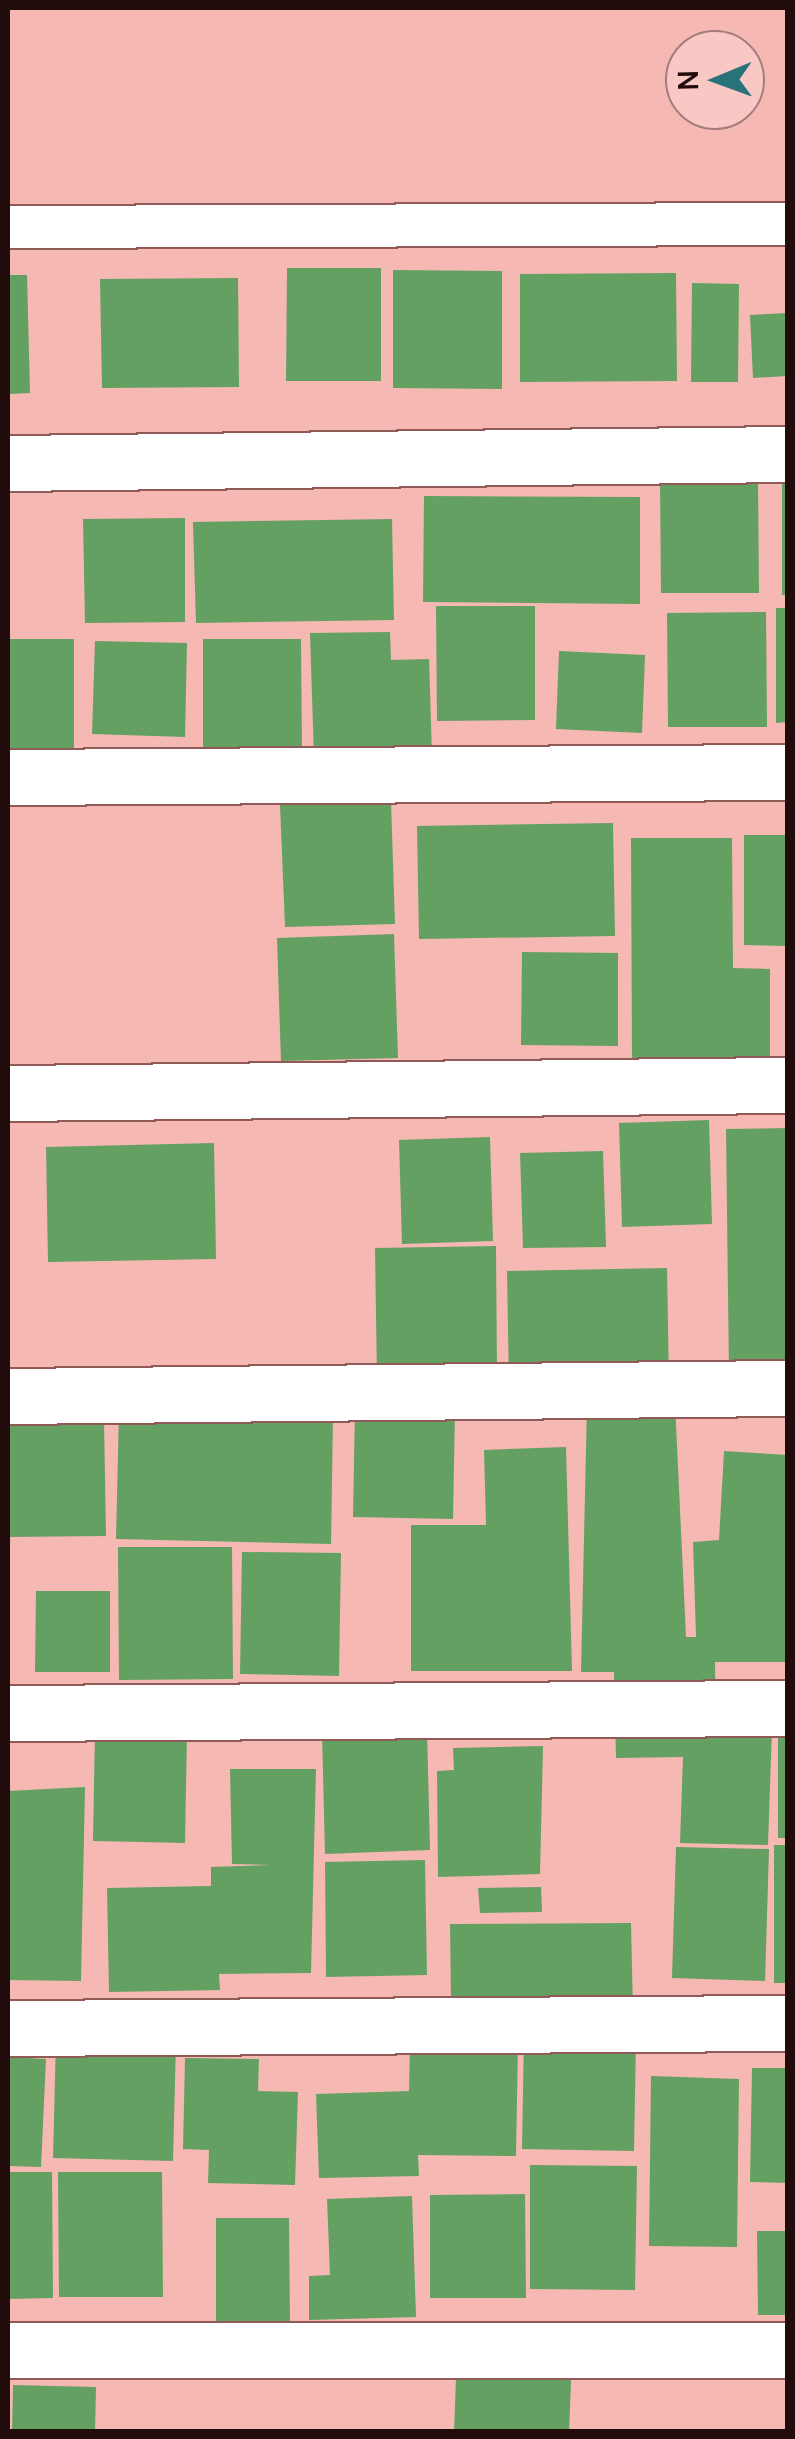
<!DOCTYPE html>
<style>
body{margin:0}
#map{position:relative;width:795px;height:2439px;overflow:hidden;background:#f5b8b3;font-family:Manrope,sans-serif}
div>[style]{position:absolute}
.building>*{inset:0;background:#63a062}
.roads{filter:drop-shadow(2px 0 #905a56) drop-shadow(-2px 0 #905a56) drop-shadow(0 2px #905a56) drop-shadow(0 -2px #905a56)}
.lane>*{height:42px;margin:-21px;padding:0 21px;transform-origin:21px;border-radius:21px;background:#fff}
.street>*{height:55px;margin:-27.5px;padding:0 27.5px;transform-origin:27.5px;border-radius:27.5px;background:#fff}
.secondary>*{height:55px;margin:-27.5px;padding:0 27.5px;transform-origin:27.5px;border-radius:27.5px;background:#fff}
span{translate:-50% -50%;white-space:nowrap;text-align:center;line-height:1.15;-webkit-text-stroke:8px #fac8c4;paint-order:stroke}
.frame{position:absolute;inset:0;border:10px solid #210c0b;pointer-events:none}
.north{position:absolute;left:665px;top:30px;width:100px;height:100px;box-sizing:border-box;background:#fac8c4;border:2px solid #a37d7a;border-radius:50%;rotate:269deg;font-size:28px;font-weight:700;line-height:40px;text-align:center;color:#210c0b}
.north::after{content:'';display:block;margin:auto;width:35px;height:45px;background:#287279;clip-path:polygon(50% 0,100% 100%,50% 72%,0 100%)}
</style>
<div id="map">
<div class="building">
<i style="clip-path:polygon(287px 268px,381px 268px,381px 381px,286px 381px)"></i>
<i style="clip-path:polygon(393px 270px,502px 271px,502px 389px,393px 388px)"></i>
<i style="clip-path:polygon(676px 273px,677px 381px,520px 382px,520px 274px)"></i>
<i style="clip-path:polygon(8px 275px,27px 275px,30px 393px,8px 394px)"></i>
<i style="clip-path:polygon(238px 278px,239px 387px,102px 388px,100px 279px)"></i>
<i style="clip-path:polygon(692px 283px,739px 284px,738px 382px,691px 382px)"></i>
<i style="clip-path:polygon(788px 313px,788px 376px,753px 378px,750px 315px)"></i>
<i style="clip-path:polygon(660px 478px,758px 478px,759px 593px,661px 593px)"></i>
<i style="clip-path:polygon(782px 479px,788px 479px,788px 595px,782px 595px)"></i>
<i style="clip-path:polygon(424px 496px,640px 497px,640px 604px,423px 602px)"></i>
<i style="clip-path:polygon(185px 518px,185px 622px,85px 623px,83px 519px)"></i>
<i style="clip-path:polygon(392px 519px,394px 620px,196px 623px,193px 522px)"></i>
<i style="clip-path:polygon(436px 606px,535px 606px,535px 720px,437px 721px)"></i>
<i style="clip-path:polygon(776px 608px,788px 608px,788px 722px,776px 723px)"></i>
<i style="clip-path:polygon(766px 612px,767px 727px,668px 727px,667px 613px)"></i>
<i style="clip-path:polygon(390px 632px,391px 660px,429px 659px,432px 755px,314px 758px,310px 633px)"></i>
<i style="clip-path:polygon(8px 639px,74px 639px,74px 753px,8px 753px)"></i>
<i style="clip-path:polygon(203px 639px,301px 639px,302px 753px,203px 754px)"></i>
<i style="clip-path:polygon(95px 641px,187px 643px,185px 737px,92px 734px)"></i>
<i style="clip-path:polygon(559px 651px,645px 655px,642px 733px,556px 729px)"></i>
<i style="clip-path:polygon(391px 802px,395px 924px,285px 927px,280px 805px)"></i>
<i style="clip-path:polygon(613px 823px,615px 936px,419px 939px,417px 826px)"></i>
<i style="clip-path:polygon(744px 835px,788px 835px,788px 946px,744px 945px)"></i>
<i style="clip-path:polygon(631px 838px,732px 838px,733px 968px,770px 969px,770px 1060px,632px 1059px)"></i>
<i style="clip-path:polygon(394px 934px,398px 1058px,281px 1061px,277px 938px)"></i>
<i style="clip-path:polygon(522px 952px,618px 953px,618px 1046px,521px 1045px)"></i>
<i style="clip-path:polygon(709px 1120px,712px 1224px,622px 1227px,619px 1123px)"></i>
<i style="clip-path:polygon(788px 1128px,788px 1374px,729px 1375px,726px 1129px)"></i>
<i style="clip-path:polygon(490px 1137px,493px 1241px,402px 1244px,399px 1140px)"></i>
<i style="clip-path:polygon(214px 1143px,216px 1259px,48px 1262px,46px 1147px)"></i>
<i style="clip-path:polygon(603px 1151px,606px 1247px,523px 1248px,520px 1153px)"></i>
<i style="clip-path:polygon(496px 1246px,497px 1375px,377px 1377px,375px 1248px)"></i>
<i style="clip-path:polygon(667px 1268px,669px 1384px,509px 1386px,507px 1271px)"></i>
<i style="clip-path:polygon(675px 1403px,686px 1637px,696px 1637px,693px 1542px,719px 1540px,724px 1451px,788px 1455px,788px 1662px,715px 1662px,716px 1728px,772px 1729px,768px 1845px,680px 1843px,683px 1757px,616px 1758px,614px 1672px,581px 1672px,587px 1404px)"></i>
<i style="clip-path:polygon(355px 1408px,455px 1410px,453px 1519px,353px 1517px)"></i>
<i style="clip-path:polygon(119px 1410px,333px 1415px,331px 1544px,116px 1539px)"></i>
<i style="clip-path:polygon(104px 1419px,106px 1536px,8px 1537px,8px 1420px)"></i>
<i style="clip-path:polygon(566px 1447px,572px 1671px,411px 1671px,411px 1525px,486px 1525px,484px 1450px)"></i>
<i style="clip-path:polygon(118px 1547px,232px 1547px,233px 1679px,119px 1680px)"></i>
<i style="clip-path:polygon(242px 1552px,341px 1553px,339px 1676px,240px 1674px)"></i>
<i style="clip-path:polygon(36px 1591px,110px 1591px,110px 1672px,35px 1672px)"></i>
<i style="clip-path:polygon(778px 1725px,788px 1725px,788px 1838px,778px 1838px)"></i>
<i style="clip-path:polygon(427px 1729px,430px 1850px,325px 1854px,322px 1732px)"></i>
<i style="clip-path:polygon(95px 1731px,187px 1733px,185px 1843px,93px 1841px)"></i>
<i style="clip-path:polygon(543px 1746px,540px 1874px,438px 1877px,437px 1771px,454px 1770px,453px 1748px)"></i>
<i style="clip-path:polygon(230px 1769px,316px 1769px,311px 1973px,219px 1974px,220px 1990px,109px 1992px,107px 1888px,211px 1886px,211px 1867px,272px 1865px,232px 1864px)"></i>
<i style="clip-path:polygon(85px 1787px,81px 1981px,8px 1980px,8px 1791px)"></i>
<i style="clip-path:polygon(774px 1845px,788px 1845px,788px 1983px,774px 1983px)"></i>
<i style="clip-path:polygon(676px 1847px,769px 1849px,765px 1981px,672px 1978px)"></i>
<i style="clip-path:polygon(425px 1860px,427px 1975px,326px 1977px,325px 1862px)"></i>
<i style="clip-path:polygon(541px 1887px,542px 1912px,480px 1913px,478px 1888px)"></i>
<i style="clip-path:polygon(631px 1923px,633px 2013px,451px 2001px,450px 1924px)"></i>
<i style="clip-path:polygon(524px 2035px,636px 2037px,634px 2151px,522px 2149px)"></i>
<i style="clip-path:polygon(56px 2038px,176px 2041px,173px 2161px,53px 2158px)"></i>
<i style="clip-path:polygon(410px 2042px,518px 2044px,516px 2156px,418px 2155px,419px 2176px,319px 2178px,316px 2094px,409px 2091px)"></i>
<i style="clip-path:polygon(8px 2057px,46px 2059px,41px 2167px,8px 2166px)"></i>
<i style="clip-path:polygon(185px 2058px,259px 2059px,258px 2091px,298px 2092px,295px 2185px,208px 2183px,209px 2150px,183px 2149px)"></i>
<i style="clip-path:polygon(752px 2068px,788px 2068px,788px 2183px,750px 2182px)"></i>
<i style="clip-path:polygon(651px 2076px,739px 2079px,737px 2247px,649px 2246px)"></i>
<i style="clip-path:polygon(530px 2165px,637px 2166px,635px 2290px,530px 2289px)"></i>
<i style="clip-path:polygon(8px 2172px,52px 2172px,53px 2298px,8px 2299px)"></i>
<i style="clip-path:polygon(58px 2172px,162px 2172px,163px 2297px,59px 2297px)"></i>
<i style="clip-path:polygon(525px 2194px,526px 2298px,430px 2298px,430px 2195px)"></i>
<i style="clip-path:polygon(412px 2196px,416px 2317px,309px 2320px,309px 2276px,330px 2275px,327px 2199px)"></i>
<i style="clip-path:polygon(216px 2218px,289px 2218px,290px 2322px,216px 2322px)"></i>
<i style="clip-path:polygon(757px 2231px,788px 2231px,788px 2315px,758px 2315px)"></i>
<i style="clip-path:polygon(457px 2352px,572px 2357px,569px 2432px,454px 2432px)"></i>
<i style="clip-path:polygon(13px 2385px,96px 2387px,95px 2432px,12px 2432px)"></i>
</div>
<div class="roads">
<div class="lane">
<i style="left:8px;top:227px;width:780px;rotate:-0.22deg"></i>
</div>
<div class="street">
<i style="left:8px;top:777px;width:780px;rotate:-0.37deg"></i>
<i style="left:8px;top:1093px;width:780px;rotate:-0.59deg"></i>
<i style="left:8px;top:1396px;width:780px;rotate:-0.59deg"></i>
<i style="left:8px;top:1713px;width:780px;rotate:-0.37deg"></i>
<i style="left:8px;top:2028px;width:780px;rotate:-0.37deg"></i>
<i style="left:8px;top:2350px;width:780px"></i>
</div>
<div class="secondary">
<i style="left:8px;top:463px;width:780px;rotate:-0.66deg"></i>
</div>
</div>
<div class="frame"></div>
<div class="north">N</div>
</div>
